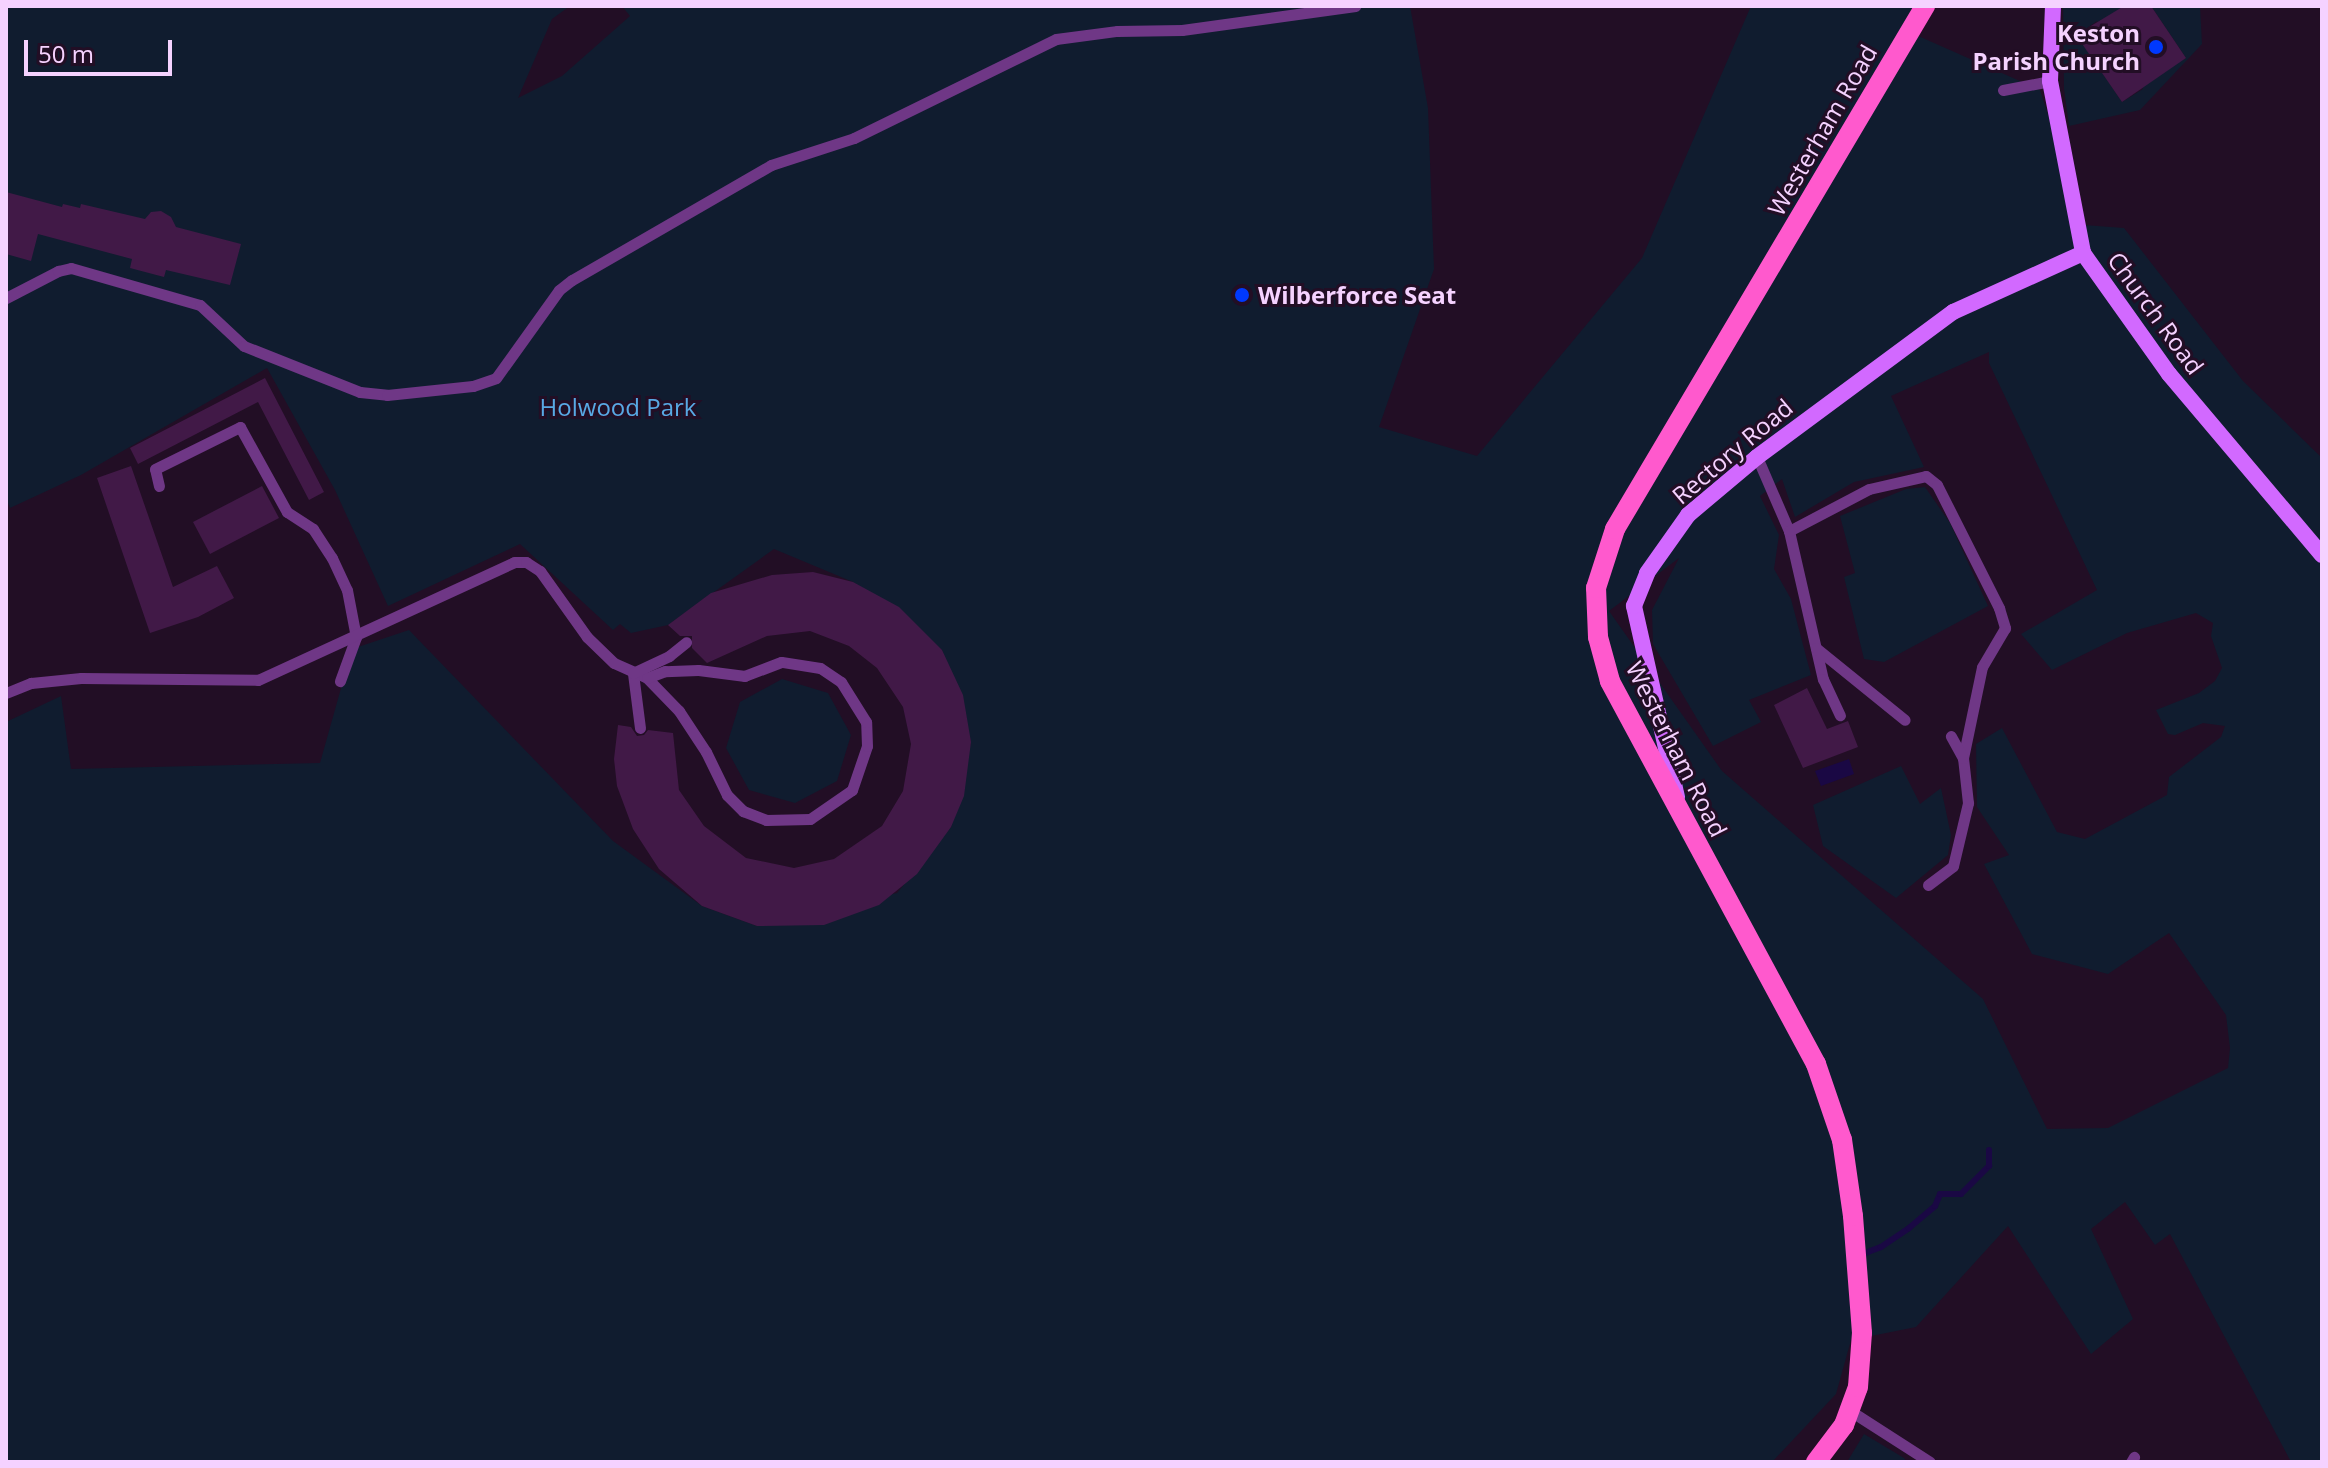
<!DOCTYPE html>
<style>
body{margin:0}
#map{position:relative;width:2328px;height:1468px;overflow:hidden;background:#220e25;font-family:"Open Sans",sans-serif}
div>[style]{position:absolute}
.green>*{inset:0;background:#101c2f}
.water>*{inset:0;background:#1a0844}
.stream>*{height:6px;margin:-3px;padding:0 3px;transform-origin:3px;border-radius:3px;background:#1a0844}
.building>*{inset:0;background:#411947}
.lane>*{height:11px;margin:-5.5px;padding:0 5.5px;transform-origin:5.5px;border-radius:5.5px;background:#6f3786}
.secondary>*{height:16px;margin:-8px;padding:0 8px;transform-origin:8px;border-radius:8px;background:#d269ff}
.primary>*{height:20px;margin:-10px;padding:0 10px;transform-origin:10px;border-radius:10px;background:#ff59cd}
.dots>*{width:22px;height:22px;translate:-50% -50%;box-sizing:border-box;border:4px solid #220e25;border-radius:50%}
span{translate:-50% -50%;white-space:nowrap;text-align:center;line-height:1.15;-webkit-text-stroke:6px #220e25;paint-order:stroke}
.poi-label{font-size:24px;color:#f5d2ff;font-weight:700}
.right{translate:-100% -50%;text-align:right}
.left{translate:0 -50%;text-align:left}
.street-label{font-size:24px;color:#f5d2ff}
.park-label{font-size:24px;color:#58a9e4}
.frame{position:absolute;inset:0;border:8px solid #f5d2ff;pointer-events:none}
.scale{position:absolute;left:24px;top:40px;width:148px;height:36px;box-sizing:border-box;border:4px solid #f5d2ff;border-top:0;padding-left:10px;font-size:24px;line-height:28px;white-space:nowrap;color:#f5d2ff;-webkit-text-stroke:6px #220e25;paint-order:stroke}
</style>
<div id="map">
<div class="green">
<i style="clip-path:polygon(evenodd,6px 6px,570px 6px,552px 19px,518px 98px,562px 76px,630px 16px,622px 6px,1410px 6px,1428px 108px,1434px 269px,1379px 427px,1477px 456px,1642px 258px,1751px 6px,1931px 6px,1916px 35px,2040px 90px,2084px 225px,2124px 228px,2243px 381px,2322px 458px,2322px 1462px,2291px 1462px,2170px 1234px,2155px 1245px,2125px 1202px,2091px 1229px,2133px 1319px,2091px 1354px,2008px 1226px,1916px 1327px,1851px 1340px,1836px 1394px,1772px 1462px,6px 1462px,6px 722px,61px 696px,71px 769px,320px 763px,352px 649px,409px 630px,613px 841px,702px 906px,757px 926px,897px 893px,951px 827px,971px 742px,942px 650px,853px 582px,774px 549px,668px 625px,631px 633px,620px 624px,613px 630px,520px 544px,388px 606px,335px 490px,267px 368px,81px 475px,10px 508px,6px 498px,6px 6px,1989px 352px,1989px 363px,2097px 590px,2021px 634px,2052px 670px,2127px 633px,2196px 613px,2213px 623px,2211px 636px,2222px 668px,2215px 681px,2199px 693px,2156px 710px,2168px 734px,2175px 735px,2203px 723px,2225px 726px,2221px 737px,2169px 777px,2167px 795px,2085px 839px,2057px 832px,2002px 728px,1976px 744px,1977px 807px,2009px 855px,1984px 864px,2032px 954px,2108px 974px,2169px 933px,2226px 1015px,2230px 1048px,2228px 1068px,2108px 1128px,2047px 1129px,1983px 999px,1722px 771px,1609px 611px,1679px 558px,1652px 610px,1653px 644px,1713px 746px,1761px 722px,1749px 700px,1811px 675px,1791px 599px,1774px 569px,1779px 535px,1760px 496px,1782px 479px,1795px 517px,1854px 482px,1924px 467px,1891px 396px,1989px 352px)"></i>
<i style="clip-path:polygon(2063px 6px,2124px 6px,2121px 55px,2097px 21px,2077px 35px,2122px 102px,2143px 89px,2140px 84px,2186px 58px,2151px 6px,2200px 6px,2202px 44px,2140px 110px,2069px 126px,2064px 89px)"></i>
<i style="clip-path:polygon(1925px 487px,1950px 523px,1988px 606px,1884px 662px,1864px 659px,1844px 577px,1855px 573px,1840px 516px,1906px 489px)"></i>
<i style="clip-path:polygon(782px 679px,828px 693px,851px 735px,837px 781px,795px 803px,749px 790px,726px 748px,740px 702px)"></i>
<i style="clip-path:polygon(1901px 766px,1920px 804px,1941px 788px,1951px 835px,1948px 855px,1896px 898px,1823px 846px,1813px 805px)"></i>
<i style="clip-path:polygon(1864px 1434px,1904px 1458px,1907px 1462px,1847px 1462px)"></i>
</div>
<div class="water">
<i style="clip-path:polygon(1849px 759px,1854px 774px,1821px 786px,1815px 771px)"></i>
</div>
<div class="stream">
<i style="left:1860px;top:1255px;width:22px;rotate:-21deg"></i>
<i style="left:1881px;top:1247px;width:34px;rotate:-34deg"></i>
<i style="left:1909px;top:1228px;width:34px;rotate:-40deg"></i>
<i style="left:1935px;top:1206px;width:13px;rotate:-67deg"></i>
<i style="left:1940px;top:1194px;width:21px"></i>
<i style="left:1961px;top:1194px;width:40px;rotate:-45deg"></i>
<i style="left:1989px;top:1166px;width:16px;rotate:-90deg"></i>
</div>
<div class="building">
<i style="clip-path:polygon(2124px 6px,2151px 6px,2186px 58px,2122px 102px,2076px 35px)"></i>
<i style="clip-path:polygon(6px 192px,62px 207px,63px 204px,80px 208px,81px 204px,145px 219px,151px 212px,161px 211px,171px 217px,176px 227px,241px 244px,230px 285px,166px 270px,164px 277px,130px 268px,132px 259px,38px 234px,31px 261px,6px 254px)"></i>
<i style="clip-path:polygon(265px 378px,324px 492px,309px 500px,258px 402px,138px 464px,130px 448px)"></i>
<i style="clip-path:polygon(131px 466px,173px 587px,217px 566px,234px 598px,198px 617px,150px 633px,97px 478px)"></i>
<i style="clip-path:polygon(262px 486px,279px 518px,210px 554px,193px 522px)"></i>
<i style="clip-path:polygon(813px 572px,853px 582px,899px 607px,942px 650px,963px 695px,971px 742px,964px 796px,951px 827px,917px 874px,879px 905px,824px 925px,757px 926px,702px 906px,659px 869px,633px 829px,617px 786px,614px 759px,618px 725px,631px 727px,637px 736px,644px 735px,648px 730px,673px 733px,679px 790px,704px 826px,746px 858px,794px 868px,834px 859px,882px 826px,903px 791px,911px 744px,903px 707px,877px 668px,849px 646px,810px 631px,767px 636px,707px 663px,692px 648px,692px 636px,680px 636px,668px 625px,711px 593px,772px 575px)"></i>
<i style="clip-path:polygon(1807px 688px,1827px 729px,1848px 721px,1858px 747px,1803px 768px,1774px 705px)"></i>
</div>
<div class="lane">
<i style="left:2003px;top:90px;width:48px;rotate:-10.8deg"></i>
<i style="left:6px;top:298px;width:59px;rotate:-27.4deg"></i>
<i style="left:58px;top:271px;width:13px;rotate:-13deg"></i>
<i style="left:71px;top:268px;width:134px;rotate:16deg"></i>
<i style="left:200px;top:305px;width:60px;rotate:43deg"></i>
<i style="left:244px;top:346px;width:125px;rotate:21.6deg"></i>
<i style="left:360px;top:392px;width:27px;rotate:6deg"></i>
<i style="left:387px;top:395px;width:86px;rotate:-6deg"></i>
<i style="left:473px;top:386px;width:24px;rotate:-19deg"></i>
<i style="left:496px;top:378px;width:108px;rotate:-54.4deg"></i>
<i style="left:559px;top:290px;width:16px;rotate:-38deg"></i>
<i style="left:572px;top:280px;width:230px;rotate:-30deg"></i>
<i style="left:771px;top:165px;width:87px;rotate:-18deg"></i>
<i style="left:854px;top:138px;width:225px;rotate:-26.1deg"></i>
<i style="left:1056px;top:39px;width:62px;rotate:-7.5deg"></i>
<i style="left:1117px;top:31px;width:65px;rotate:-0.9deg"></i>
<i style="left:1182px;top:30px;width:175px;rotate:-7.9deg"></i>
<i style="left:1757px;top:457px;width:81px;rotate:66.6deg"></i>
<i style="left:1789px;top:531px;width:152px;rotate:77.1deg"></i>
<i style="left:1823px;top:679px;width:40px;rotate:65deg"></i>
<i style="left:159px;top:486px;width:17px;rotate:-103deg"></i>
<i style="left:155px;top:469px;width:95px;rotate:-26.3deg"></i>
<i style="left:240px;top:427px;width:97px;rotate:61.1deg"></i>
<i style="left:287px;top:512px;width:31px;rotate:33deg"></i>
<i style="left:313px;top:529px;width:35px;rotate:57deg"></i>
<i style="left:332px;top:558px;width:35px;rotate:65deg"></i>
<i style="left:347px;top:590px;width:48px;rotate:79.2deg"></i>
<i style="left:356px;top:637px;width:47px;rotate:110deg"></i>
<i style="left:1789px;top:531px;width:90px;rotate:-27.7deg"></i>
<i style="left:1869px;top:489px;width:58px;rotate:-12.8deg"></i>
<i style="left:1926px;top:476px;width:14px;rotate:39deg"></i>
<i style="left:1937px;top:485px;width:138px;rotate:63.2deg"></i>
<i style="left:1999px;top:608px;width:21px;rotate:73deg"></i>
<i style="left:2005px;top:628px;width:45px;rotate:120.5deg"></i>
<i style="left:1982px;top:667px;width:93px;rotate:101.8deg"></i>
<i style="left:1816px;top:648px;width:114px;rotate:39deg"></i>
<i style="left:6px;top:693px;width:27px;rotate:-22deg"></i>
<i style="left:31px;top:683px;width:50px;rotate:-5.7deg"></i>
<i style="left:81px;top:678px;width:177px;rotate:0.6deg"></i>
<i style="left:258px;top:680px;width:282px;rotate:-24.7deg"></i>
<i style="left:514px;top:562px;width:12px"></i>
<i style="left:526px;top:562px;width:17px;rotate:33deg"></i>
<i style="left:540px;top:571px;width:81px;rotate:54.5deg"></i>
<i style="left:587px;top:637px;width:37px;rotate:44deg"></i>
<i style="left:614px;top:663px;width:36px;rotate:24deg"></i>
<i style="left:647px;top:678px;width:46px;rotate:45.9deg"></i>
<i style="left:679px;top:711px;width:49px;rotate:56.6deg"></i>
<i style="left:706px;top:752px;width:48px;rotate:64deg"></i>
<i style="left:727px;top:795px;width:23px;rotate:45deg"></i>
<i style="left:743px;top:811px;width:25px;rotate:21deg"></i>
<i style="left:766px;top:820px;width:44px;rotate:-1.3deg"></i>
<i style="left:810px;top:819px;width:51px;rotate:-34.6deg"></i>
<i style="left:852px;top:790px;width:46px;rotate:-71.2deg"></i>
<i style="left:867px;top:746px;width:24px;rotate:-92deg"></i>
<i style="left:866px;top:722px;width:47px;rotate:-122deg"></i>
<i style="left:841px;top:682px;width:25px;rotate:-146deg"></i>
<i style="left:820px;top:668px;width:39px;rotate:-171deg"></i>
<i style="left:781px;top:662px;width:39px;rotate:159deg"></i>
<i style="left:745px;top:676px;width:47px;rotate:-172.7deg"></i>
<i style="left:698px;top:670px;width:33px;rotate:178deg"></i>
<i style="left:665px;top:671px;width:19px;rotate:159deg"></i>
<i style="left:640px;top:728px;width:55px;rotate:-97.3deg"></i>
<i style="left:633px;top:673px;width:40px;rotate:-25deg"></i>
<i style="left:669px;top:656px;width:22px;rotate:-39deg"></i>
<i style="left:1928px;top:885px;width:31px;rotate:-37deg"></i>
<i style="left:1953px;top:866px;width:65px;rotate:-76.6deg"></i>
<i style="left:1968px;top:803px;width:45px;rotate:-96.3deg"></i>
<i style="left:1963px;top:758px;width:25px;rotate:-119deg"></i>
<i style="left:1849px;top:1410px;width:96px;rotate:32.7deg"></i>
<i style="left:2131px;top:1462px;width:6px;rotate:-59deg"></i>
</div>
<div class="secondary">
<i style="left:2053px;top:6px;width:75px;rotate:92.3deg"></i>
<i style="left:2050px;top:81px;width:175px;rotate:79.1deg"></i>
<i style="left:2083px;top:253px;width:148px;rotate:54.6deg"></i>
<i style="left:2169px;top:374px;width:237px;rotate:49.8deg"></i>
<i style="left:1677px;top:797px;width:196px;rotate:-102.7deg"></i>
<i style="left:1634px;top:606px;width:35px;rotate:-68deg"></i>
<i style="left:1647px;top:573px;width:71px;rotate:-54.7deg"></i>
<i style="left:1688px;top:515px;width:90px;rotate:-40deg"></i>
<i style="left:1757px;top:457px;width:244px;rotate:-36.5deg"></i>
<i style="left:1953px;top:312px;width:143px;rotate:-24.4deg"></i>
</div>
<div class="primary">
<i style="left:1816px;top:1462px;width:46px;rotate:-52.9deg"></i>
<i style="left:1844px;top:1425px;width:40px;rotate:-69.8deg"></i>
<i style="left:1858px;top:1387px;width:54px;rotate:-85.8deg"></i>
<i style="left:1862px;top:1333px;width:117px;rotate:-94.4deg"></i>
<i style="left:1853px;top:1216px;width:77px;rotate:-98.2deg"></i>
<i style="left:1842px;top:1140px;width:80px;rotate:-108.9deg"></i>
<i style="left:1816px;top:1064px;width:435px;rotate:-118.3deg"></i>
<i style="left:1610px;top:681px;width:46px;rotate:-105.3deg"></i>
<i style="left:1598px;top:637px;width:49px;rotate:-92.3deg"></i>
<i style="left:1596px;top:588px;width:62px;rotate:-72.1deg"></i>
<i style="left:1615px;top:529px;width:608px;rotate:-59.34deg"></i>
</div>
<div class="dots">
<i style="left:2156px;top:47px;background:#0039fd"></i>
<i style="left:1242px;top:295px;background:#0039fd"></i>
</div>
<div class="poi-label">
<span class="right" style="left:2140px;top:47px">Keston<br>Parish Church</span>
<span class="left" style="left:1258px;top:295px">Wilberforce Seat</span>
</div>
<div class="street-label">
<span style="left:1822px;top:130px;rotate:-60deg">Westerham Road</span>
<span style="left:2156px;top:313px;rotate:54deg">Church Road</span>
<span style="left:1732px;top:451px;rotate:-40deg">Rectory Road</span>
<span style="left:1677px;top:749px;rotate:63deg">Westerham Road</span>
</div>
<div class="park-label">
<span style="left:618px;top:407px">Holwood Park</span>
</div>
<div class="frame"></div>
<div class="scale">50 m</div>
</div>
